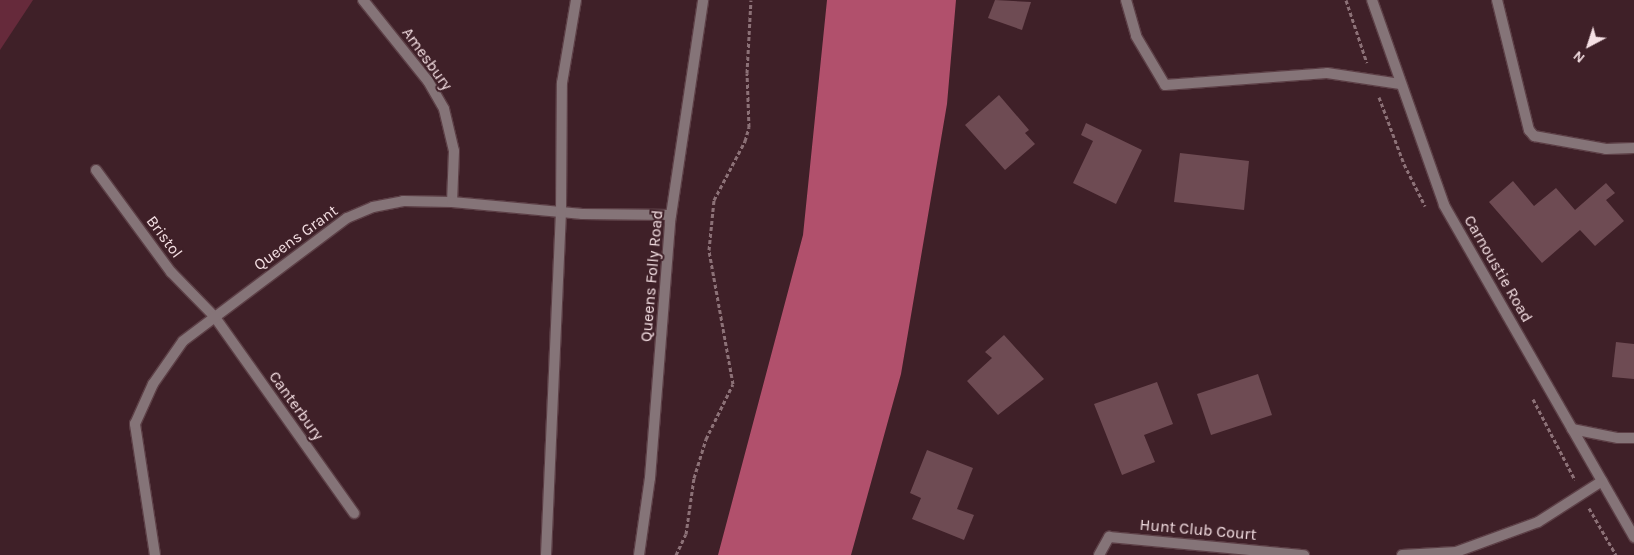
<!DOCTYPE html>
<style>
body{margin:0}
#map{position:relative;width:1634px;height:555px;overflow:hidden;background:#3f2028;font-family:Karla,sans-serif}
div>[style]{position:absolute}
.green>*{inset:0;background:#662a3b}
.water>*{inset:0;background:#b1506c}
.building>*{inset:0;background:#6e4b53}
.path>*{height:3px;margin-top:-1.5px;transform-origin:0;background:repeating-linear-gradient(90deg,#8c7177 0 4px,transparent 0 6.5px)}
.roads{filter:drop-shadow(1px 0 #5c3f46) drop-shadow(-1px 0 #5c3f46) drop-shadow(0 1px #5c3f46) drop-shadow(0 -1px #5c3f46)}
.service>*{height:10px;margin:-5px;padding:0 5px;transform-origin:5px;border-radius:5px;background:#857478}
.minor>*{height:10px;margin:-5px;padding:0 5px;transform-origin:5px;border-radius:5px;background:#857478}
span{translate:-50% -50%;white-space:nowrap;text-align:center;line-height:1.15;-webkit-text-stroke:4px #3f2028;paint-order:stroke}
.street-label{font-size:16px;color:#f5e0e4}
.north{position:absolute;left:1564px;top:20px;width:50px;height:50px;-webkit-text-stroke:4px #3f2028;paint-order:stroke;rotate:220deg;font-size:14px;font-weight:700;line-height:20px;text-align:center;color:#f5e0e4}
.north::after{content:'';display:block;margin:auto;width:18px;height:22px;background:#f5e0e4;clip-path:polygon(50% 0,100% 100%,50% 72%,0 100%)}
</style>
<div id="map">
<div class="green">
<i style="clip-path:polygon(0 0,33px 0,0 50px)"></i>
</div>
<div class="water">
<i style="clip-path:polygon(827px 0,956px 0,947px 104px,901px 374px,851px 555px,718px 555px,803px 235px)"></i>
</div>
<div class="building">
<i style="clip-path:polygon(995px 0,1031px 2px,1022px 30px,988px 18px)"></i>
<i style="clip-path:polygon(999px 95px,1029px 130px,1025px 133px,1035px 144px,1005px 170px,965px 125px)"></i>
<i style="clip-path:polygon(1086px 123px,1142px 150px,1116px 204px,1073px 183px,1093px 141px,1081px 135px)"></i>
<i style="clip-path:polygon(1180px 153px,1249px 161px,1244px 210px,1174px 202px)"></i>
<i style="clip-path:polygon(1513px 181px,1534px 206px,1556px 188px,1575px 210px,1606px 183px,1615px 193px,1606px 200px,1624px 221px,1595px 246px,1580px 230px,1542px 263px,1489px 202px)"></i>
<i style="clip-path:polygon(1004px 335px,1044px 379px,998px 415px,967px 381px,992px 358px,985px 352px)"></i>
<i style="clip-path:polygon(1616px 342px,1634px 344px,1634px 379px,1612px 377px)"></i>
<i style="clip-path:polygon(1258px 374px,1272px 415px,1211px 435px,1197px 394px)"></i>
<i style="clip-path:polygon(1157px 382px,1173px 424px,1144px 435px,1155px 462px,1122px 475px,1094px 404px)"></i>
<i style="clip-path:polygon(927px 450px,973px 468px,957px 509px,974px 515px,964px 540px,912px 519px,921px 498px,910px 493px)"></i>
</div>
<div class="path">
<i style="left:1346px;top:0;width:66px;rotate:71.6deg"></i>
<i style="left:1379px;top:97px;width:72px;rotate:69.5deg"></i>
<i style="left:1404px;top:164px;width:47px;rotate:63.4deg"></i>
<i style="left:1533px;top:399px;width:91px;rotate:62.6deg"></i>
<i style="left:1589px;top:508px;width:54px;rotate:60.1deg"></i>
<i style="left:676px;top:555px;width:23px;rotate:-65deg"></i>
<i style="left:686px;top:534px;width:57px;rotate:-81.9deg"></i>
<i style="left:694px;top:478px;width:41px;rotate:-72.9deg"></i>
<i style="left:706px;top:439px;width:61px;rotate:-63.9deg"></i>
<i style="left:733px;top:384px;width:136px;rotate:-100.2deg"></i>
<i style="left:709px;top:250px;width:50px;rotate:-84.3deg"></i>
<i style="left:714px;top:200px;width:67px;rotate:-62.3deg"></i>
<i style="left:745px;top:141px;width:15px;rotate:-74deg"></i>
<i style="left:749px;top:127px;width:54px;rotate:-92.1deg"></i>
<i style="left:747px;top:73px;width:73px;rotate:-86.9deg"></i>
</div>
<div class="roads">
<div class="service">
<i style="left:1126px;top:0;width:37px;rotate:74deg"></i>
<i style="left:1136px;top:36px;width:57px;rotate:59.4deg"></i>
<i style="left:1165px;top:85px;width:162px;rotate:-4.2deg"></i>
<i style="left:1327px;top:73px;width:74px;rotate:8.6deg"></i>
<i style="left:1497px;top:0;width:134px;rotate:76.2deg"></i>
<i style="left:1529px;top:130px;width:8px;rotate:50deg"></i>
<i style="left:1534px;top:136px;width:73px;rotate:10.2deg"></i>
<i style="left:1606px;top:149px;width:28px;rotate:-2deg"></i>
<i style="left:1572px;top:429px;width:47px;rotate:11.1deg"></i>
<i style="left:1618px;top:438px;width:16px"></i>
</div>
<div class="minor">
<i style="left:363px;top:0;width:104px;rotate:51.3deg"></i>
<i style="left:428px;top:81px;width:32px;rotate:60deg"></i>
<i style="left:444px;top:109px;width:43px;rotate:76.6deg"></i>
<i style="left:454px;top:151px;width:51px;rotate:92.2deg"></i>
<i style="left:1372px;top:0;width:217px;rotate:70.6deg"></i>
<i style="left:1444px;top:205px;width:383px;rotate:60.2deg"></i>
<i style="left:96px;top:170px;width:127px;rotate:53.7deg"></i>
<i style="left:171px;top:272px;width:62px;rotate:45.7deg"></i>
<i style="left:214px;top:316px;width:242px;rotate:54.6deg"></i>
<i style="left:155px;top:555px;width:133px;rotate:-98.7deg"></i>
<i style="left:135px;top:424px;width:44px;rotate:-65.8deg"></i>
<i style="left:153px;top:384px;width:52px;rotate:-55.1deg"></i>
<i style="left:183px;top:341px;width:205px;rotate:-36.9deg"></i>
<i style="left:347px;top:218px;width:28px;rotate:-23deg"></i>
<i style="left:373px;top:207px;width:31px;rotate:-11deg"></i>
<i style="left:403px;top:201px;width:49px;rotate:1.2deg"></i>
<i style="left:452px;top:202px;width:131px;rotate:5.3deg"></i>
<i style="left:582px;top:214px;width:89px;rotate:0.6deg"></i>
<i style="left:546px;top:555px;width:342px;rotate:-87.5deg"></i>
<i style="left:561px;top:213px;width:130px;rotate:-89.6deg"></i>
<i style="left:562px;top:83px;width:84px;rotate:-80.4deg"></i>
<i style="left:639px;top:555px;width:78px;rotate:-81.9deg"></i>
<i style="left:650px;top:478px;width:257px;rotate:-85.5deg"></i>
<i style="left:670px;top:222px;width:224px;rotate:-81.5deg"></i>
<i style="left:1099px;top:555px;width:21px;rotate:-61deg"></i>
<i style="left:1109px;top:537px;width:196px;rotate:5.3deg"></i>
<i style="left:1402px;top:555px;width:54px;rotate:-3.2deg"></i>
<i style="left:1456px;top:552px;width:87px;rotate:-20.1deg"></i>
<i style="left:1538px;top:522px;width:76px;rotate:-32.6deg"></i>
</div>
</div>
<div class="street-label">
<span style="left:427px;top:59px;rotate:54deg">Amesbury</span>
<span style="left:164px;top:237px;rotate:53deg">Bristol</span>
<span style="left:296px;top:238px;rotate:-36deg">Queens Grant</span>
<span style="left:1498px;top:269px;rotate:60deg">Carnoustie Road</span>
<span style="left:652px;top:276px;rotate:-85deg">Queens Folly Road</span>
<span style="left:296px;top:406px;rotate:54deg">Canterbury</span>
<span style="left:1198px;top:530px;rotate:5deg">Hunt Club Court</span>
</div>
<div class="north">N</div>
</div>
